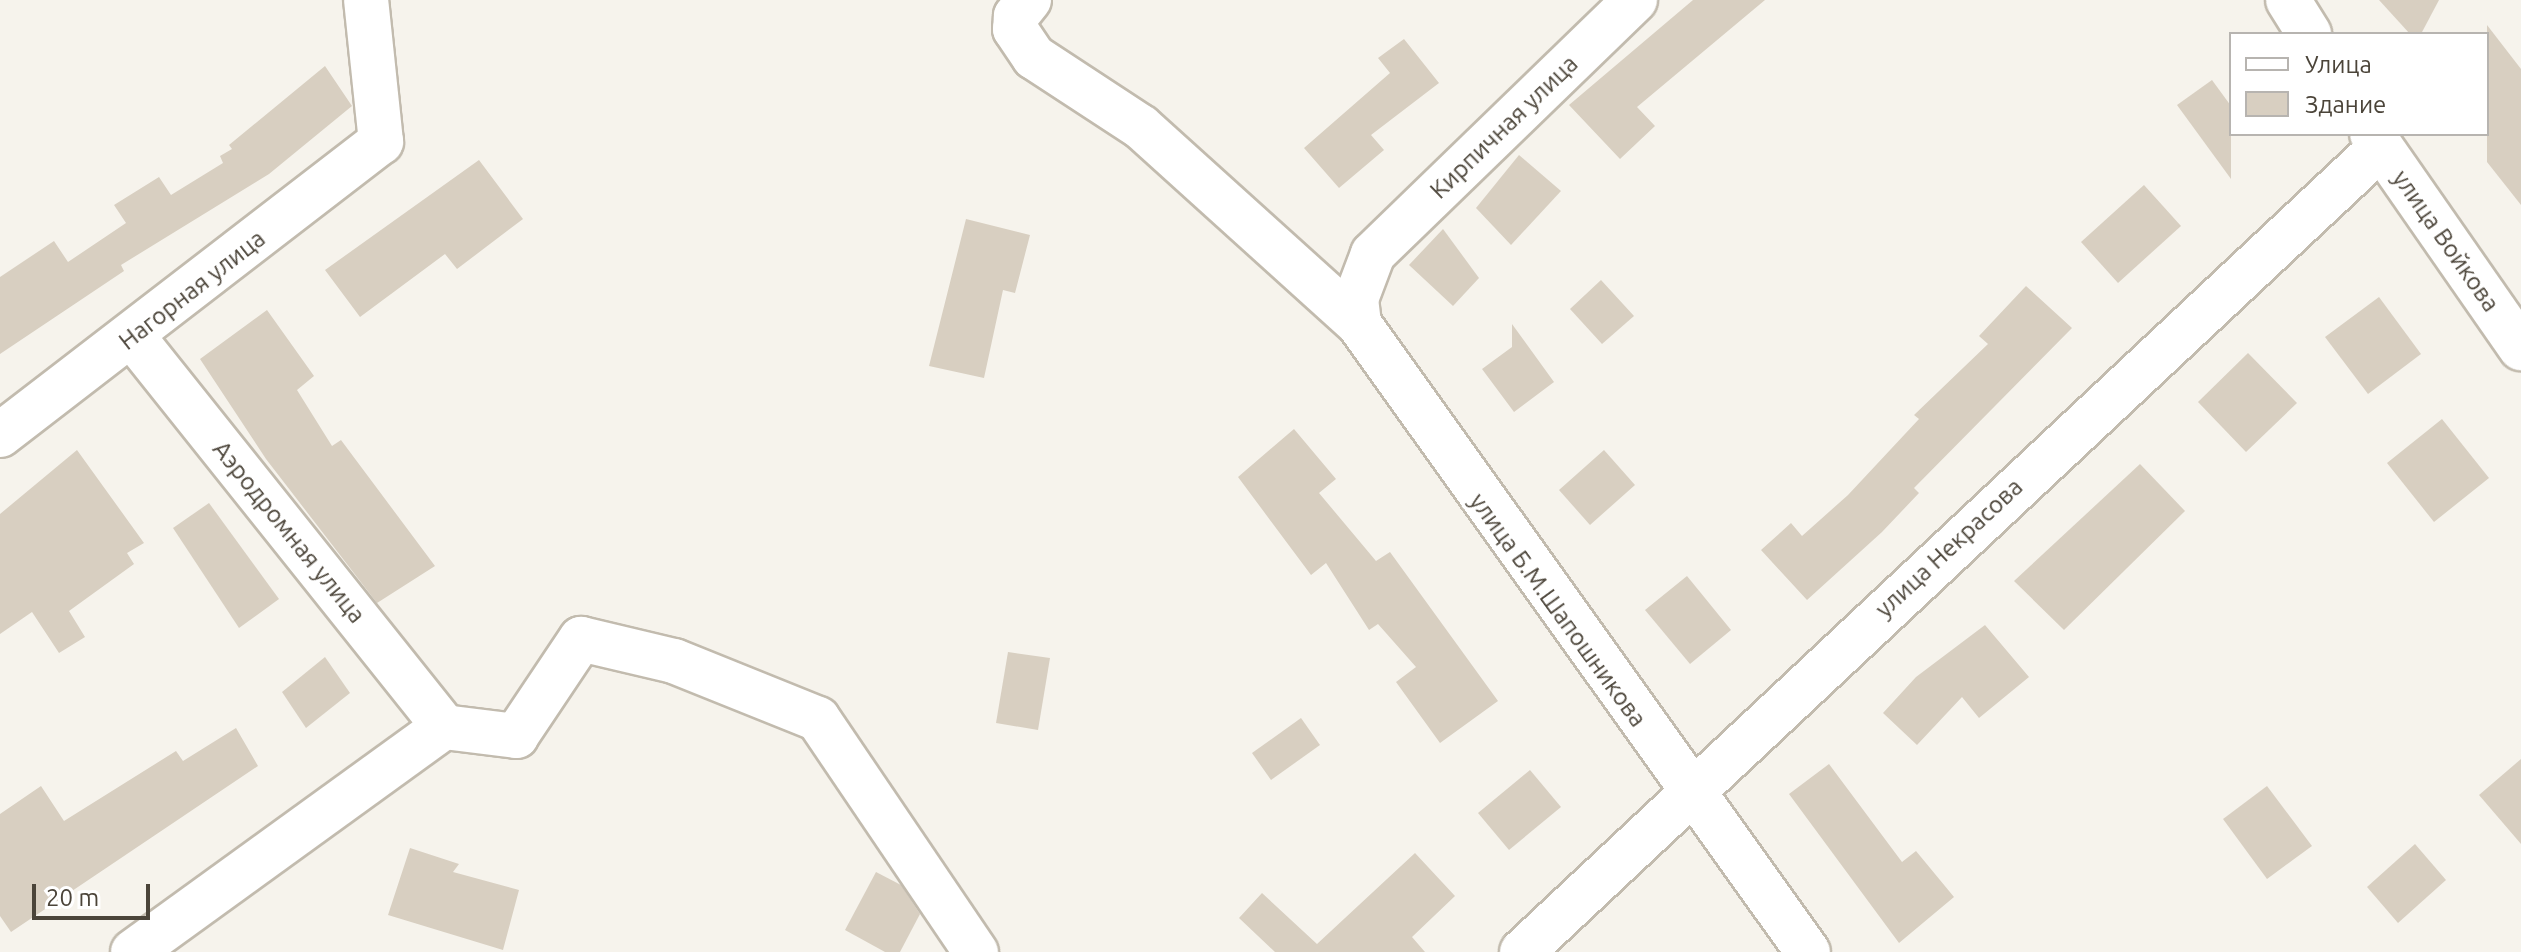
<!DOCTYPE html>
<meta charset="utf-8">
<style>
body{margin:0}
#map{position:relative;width:2521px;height:952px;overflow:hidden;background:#f6f3ec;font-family:Ubuntu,sans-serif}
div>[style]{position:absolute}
.building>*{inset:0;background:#d8cfc1}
.roads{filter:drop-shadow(2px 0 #c2bbae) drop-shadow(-2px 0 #c2bbae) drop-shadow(0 2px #c2bbae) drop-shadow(0 -2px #c2bbae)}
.street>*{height:44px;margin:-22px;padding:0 22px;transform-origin:22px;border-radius:22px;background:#fff}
span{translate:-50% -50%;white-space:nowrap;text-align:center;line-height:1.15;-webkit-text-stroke:7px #fff;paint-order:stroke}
.street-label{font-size:24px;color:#4b4439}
.legend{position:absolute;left:2229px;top:32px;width:260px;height:104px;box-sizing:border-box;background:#fff;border:2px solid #b7b4b0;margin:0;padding:10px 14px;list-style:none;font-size:24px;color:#4b4439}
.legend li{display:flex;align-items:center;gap:16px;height:40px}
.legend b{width:40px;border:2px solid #b7b4b0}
.scale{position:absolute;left:32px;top:884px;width:118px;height:36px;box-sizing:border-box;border:4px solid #4b4439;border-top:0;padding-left:10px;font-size:24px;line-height:28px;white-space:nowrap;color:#4b4439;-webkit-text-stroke:6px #fff;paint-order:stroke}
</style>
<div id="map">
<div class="building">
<i style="clip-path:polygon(1693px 0,1765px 0,1637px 107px,1655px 126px,1620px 159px,1569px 105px)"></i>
<i style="clip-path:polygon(2379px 0,2439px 0,2421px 34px,2410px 34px)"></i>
<i style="clip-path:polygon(2487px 25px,2521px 69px,2521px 205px,2487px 162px)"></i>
<i style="clip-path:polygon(1404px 39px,1439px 83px,1371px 135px,1384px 150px,1339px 188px,1304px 148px,1390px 73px,1378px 58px)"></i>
<i style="clip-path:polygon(325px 66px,352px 106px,269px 174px,121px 265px,124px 271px,0 354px,0 277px,54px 241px,68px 262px,126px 223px,114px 205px,159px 177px,171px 195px,223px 163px,220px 156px,232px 149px,229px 145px)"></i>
<i style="clip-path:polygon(2212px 80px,2231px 106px,2231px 179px,2177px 105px)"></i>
<i style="clip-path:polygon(1519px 155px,1561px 191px,1511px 245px,1476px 208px)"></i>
<i style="clip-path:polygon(479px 160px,523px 219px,457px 269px,445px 254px,360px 317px,325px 270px)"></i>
<i style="clip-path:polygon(2144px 185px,2181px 226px,2118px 283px,2081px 242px)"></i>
<i style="clip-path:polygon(966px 219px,1030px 235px,1015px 293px,1003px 290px,984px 378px,929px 366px)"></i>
<i style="clip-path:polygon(1443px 229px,1479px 278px,1453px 306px,1409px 265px)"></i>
<i style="clip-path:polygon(1601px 280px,1634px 316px,1602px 344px,1570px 309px)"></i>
<i style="clip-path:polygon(2026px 286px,2072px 328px,1914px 488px,1919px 493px,1882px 532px,1807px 600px,1761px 550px,1791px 523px,1802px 536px,1848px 495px,1919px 419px,1914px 415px,1988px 344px,1979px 336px)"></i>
<i style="clip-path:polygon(2379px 297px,2421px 354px,2368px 394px,2325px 337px)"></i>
<i style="clip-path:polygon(267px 310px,314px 376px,297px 390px,332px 446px,341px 440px,435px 566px,377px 603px,266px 459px,200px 359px)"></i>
<i style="clip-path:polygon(1512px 324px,1554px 382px,1514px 412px,1482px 369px,1512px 347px)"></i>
<i style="clip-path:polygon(2248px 353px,2297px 403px,2246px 452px,2198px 402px)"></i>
<i style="clip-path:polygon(2442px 419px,2489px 478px,2434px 522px,2387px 463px)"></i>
<i style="clip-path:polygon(1294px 429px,1336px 479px,1319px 493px,1376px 561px,1390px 552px,1498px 701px,1440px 743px,1396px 682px,1416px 667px,1378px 624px,1369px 630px,1326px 563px,1311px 575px,1238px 477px)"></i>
<i style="clip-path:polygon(77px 450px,144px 543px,127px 553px,134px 564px,69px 611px,85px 637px,59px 653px,32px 612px,0 634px,0 514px)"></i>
<i style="clip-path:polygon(1604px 450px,1635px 485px,1590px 525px,1559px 490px)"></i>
<i style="clip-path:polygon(2140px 464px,2185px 511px,2064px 630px,2014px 581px)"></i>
<i style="clip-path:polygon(209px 503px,279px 599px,239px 628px,173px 528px)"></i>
<i style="clip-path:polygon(1687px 576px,1731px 630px,1690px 664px,1645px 610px)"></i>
<i style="clip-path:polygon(1985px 625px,2029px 677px,1979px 718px,1962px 697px,1917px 745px,1883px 713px,1916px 677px)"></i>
<i style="clip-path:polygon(1008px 652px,1050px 658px,1038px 730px,996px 723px)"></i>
<i style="clip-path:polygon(325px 657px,350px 693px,306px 728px,282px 692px)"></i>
<i style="clip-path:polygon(1301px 718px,1320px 745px,1271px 780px,1252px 753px)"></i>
<i style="clip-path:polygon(236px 728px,258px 766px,11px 932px,0 916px,0 814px,41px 786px,64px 821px,176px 751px,183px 761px)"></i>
<i style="clip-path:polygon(2521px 759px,2521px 844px,2479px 795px)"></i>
<i style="clip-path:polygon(1829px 764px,1902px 862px,1916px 851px,1954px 897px,1899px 943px,1789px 794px)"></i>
<i style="clip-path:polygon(1530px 770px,1561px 807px,1509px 850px,1478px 813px)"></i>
<i style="clip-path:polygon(2267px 786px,2312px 846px,2267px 879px,2223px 819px)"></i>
<i style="clip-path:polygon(2415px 844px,2446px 880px,2398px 923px,2367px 887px)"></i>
<i style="clip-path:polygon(410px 848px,459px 864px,453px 872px,519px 890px,503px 950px,388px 915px)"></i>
<i style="clip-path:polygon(1415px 853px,1455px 896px,1412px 937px,1425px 952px,1275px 952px,1239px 918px,1262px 893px,1317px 944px)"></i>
<i style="clip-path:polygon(876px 872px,901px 885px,920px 914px,900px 952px,885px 952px,845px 930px)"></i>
</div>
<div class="roads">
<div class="street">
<i style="left:1029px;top:0;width:21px;rotate:129deg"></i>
<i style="left:1016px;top:16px;width:13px;rotate:94deg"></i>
<i style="left:1015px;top:29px;width:34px;rotate:56deg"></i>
<i style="left:1034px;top:57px;width:128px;rotate:33.2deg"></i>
<i style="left:1141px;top:127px;width:294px;rotate:42.1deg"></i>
<i style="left:1635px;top:0;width:365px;rotate:135.9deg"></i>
<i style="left:1373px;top:254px;width:48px;rotate:110.7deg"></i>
<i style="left:1356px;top:299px;width:25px;rotate:83deg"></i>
<i style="left:1359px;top:324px;width:772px;rotate:54.44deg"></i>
<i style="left:2288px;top:0;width:40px;rotate:58deg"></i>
<i style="left:2372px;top:134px;width:261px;rotate:55.2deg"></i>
<i style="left:133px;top:337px;width:499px;rotate:51.4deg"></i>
<i style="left:0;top:435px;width:481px;rotate:-37.6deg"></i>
<i style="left:381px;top:142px;width:143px;rotate:-96deg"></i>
<i style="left:444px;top:727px;width:73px;rotate:7.1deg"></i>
<i style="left:516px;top:736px;width:117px;rotate:-56.2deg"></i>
<i style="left:581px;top:639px;width:96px;rotate:13.3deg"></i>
<i style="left:674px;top:661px;width:155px;rotate:21.9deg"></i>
<i style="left:818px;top:719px;width:282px;rotate:55.9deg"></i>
<i style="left:133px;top:952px;width:384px;rotate:-35.9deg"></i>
<i style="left:1522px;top:952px;width:1176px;rotate:-43.14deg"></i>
</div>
</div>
<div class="street-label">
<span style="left:1504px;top:127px;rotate:-44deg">Кирпичная улица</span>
<span style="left:2446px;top:241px;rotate:55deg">улица Войкова</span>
<span style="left:192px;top:290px;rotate:-38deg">Нагорная улица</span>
<span style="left:289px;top:532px;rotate:51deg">Аэродромная улица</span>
<span style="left:1949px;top:548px;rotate:-43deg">улица Некрасова</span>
<span style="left:1558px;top:610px;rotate:54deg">улица Б.М.Шапошникова</span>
</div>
<ul class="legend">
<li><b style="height:10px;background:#fff"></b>Улица</li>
<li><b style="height:22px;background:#d8cfc1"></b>Здание</li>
</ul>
<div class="scale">20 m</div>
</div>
